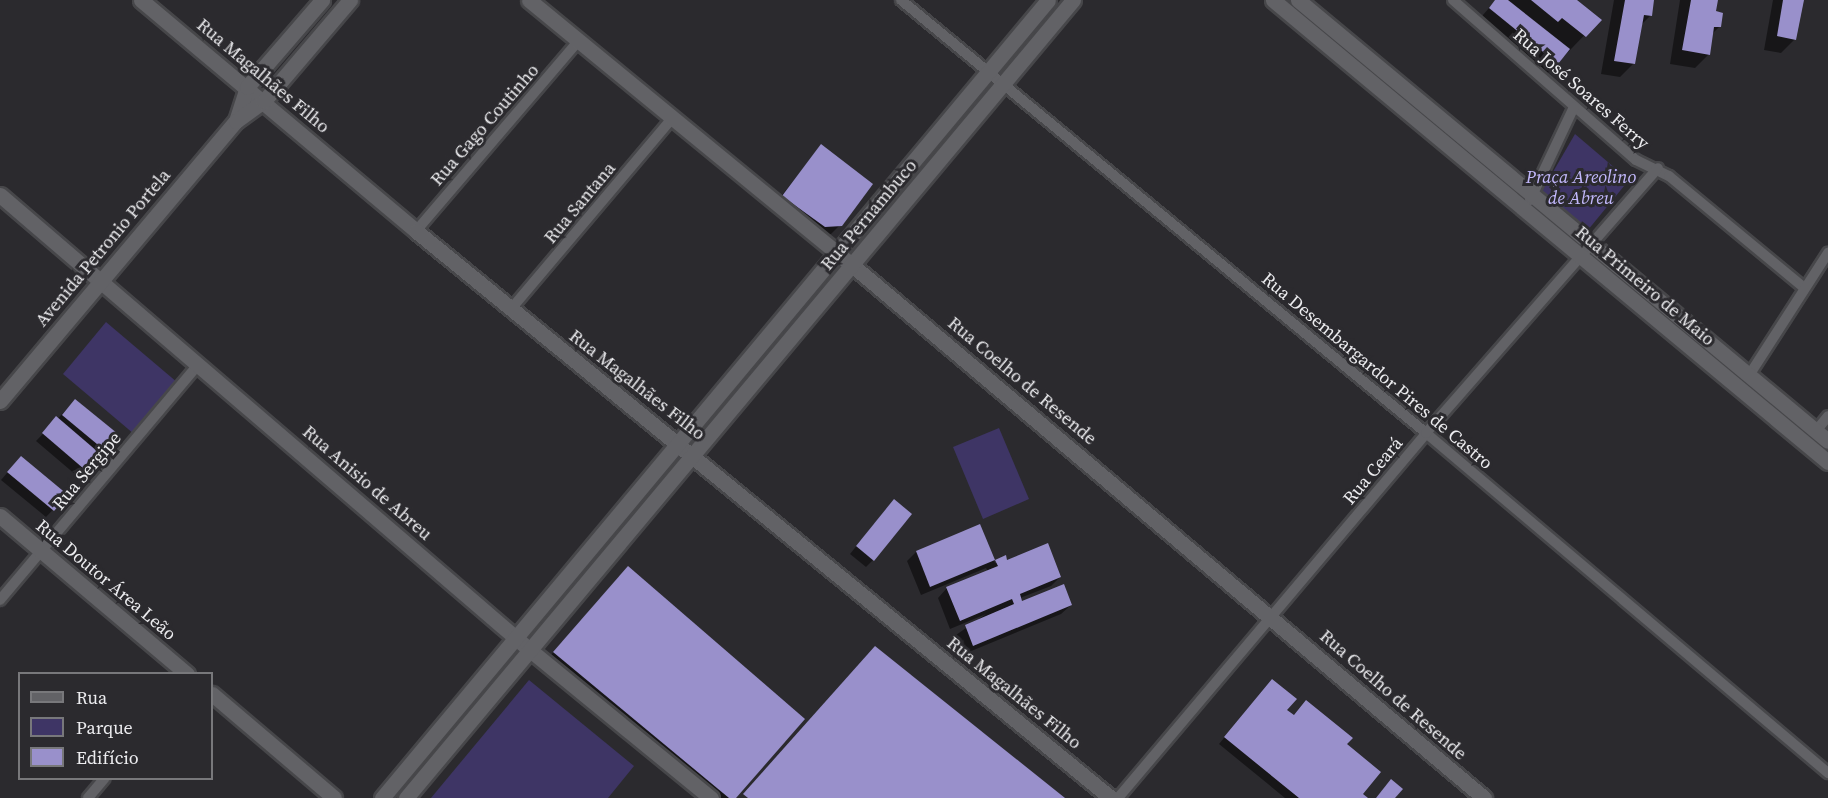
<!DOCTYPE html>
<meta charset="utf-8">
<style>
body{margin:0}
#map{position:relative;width:1828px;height:798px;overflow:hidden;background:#2b2a2e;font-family:"Source Serif 4",serif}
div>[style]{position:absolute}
.green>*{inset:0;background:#3e3565}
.shadow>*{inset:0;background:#0007}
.building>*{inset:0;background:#9990cb}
.roads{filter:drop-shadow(2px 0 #47474a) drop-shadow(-2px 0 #47474a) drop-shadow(0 2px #47474a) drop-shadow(0 -2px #47474a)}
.street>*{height:10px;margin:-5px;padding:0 5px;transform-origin:5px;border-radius:5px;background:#626266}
.secondary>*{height:15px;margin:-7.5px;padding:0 7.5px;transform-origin:7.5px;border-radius:7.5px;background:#626266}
span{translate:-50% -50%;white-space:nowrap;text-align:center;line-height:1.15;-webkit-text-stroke:6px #2b2a2e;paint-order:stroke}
.street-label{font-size:18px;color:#ececef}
.park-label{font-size:18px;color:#c2b8fb;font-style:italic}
.legend{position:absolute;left:18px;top:672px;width:195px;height:108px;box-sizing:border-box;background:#2b2a2e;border:2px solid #78787b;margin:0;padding:8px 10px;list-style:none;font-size:18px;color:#ececef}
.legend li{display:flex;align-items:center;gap:12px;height:30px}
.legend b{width:30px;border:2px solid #78787b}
</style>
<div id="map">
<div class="green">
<i style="clip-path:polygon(1575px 134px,1629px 180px,1583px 236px,1539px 196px)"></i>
<i style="clip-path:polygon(106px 322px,178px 383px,134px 434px,63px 374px)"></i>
<i style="clip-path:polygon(999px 428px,1029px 499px,983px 519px,953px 447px)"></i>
<i style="clip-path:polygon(529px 680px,634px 766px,608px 798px,431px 798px)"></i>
</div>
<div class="shadow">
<i style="clip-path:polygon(1496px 0,1574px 0,1599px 20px,1544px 77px,1476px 23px)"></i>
<i style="clip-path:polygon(1614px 0,1653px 0,1650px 16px,1640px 26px,1634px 63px,1620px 77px,1601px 74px)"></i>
<i style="clip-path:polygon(1680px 0,1716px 0,1714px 12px,1720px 26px,1711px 35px,1709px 54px,1695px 68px,1670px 64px)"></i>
<i style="clip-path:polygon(1773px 0,1803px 0,1795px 39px,1781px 53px,1764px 50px)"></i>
<i style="clip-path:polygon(821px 146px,840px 225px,831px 234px,815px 236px,774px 205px)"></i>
<i style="clip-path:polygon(69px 407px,120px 438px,101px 460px,94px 454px,76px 475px,36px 441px)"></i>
<i style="clip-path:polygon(14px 465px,66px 496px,46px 517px,1px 480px)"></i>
<i style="clip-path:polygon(887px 508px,873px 560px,866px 567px,850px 554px)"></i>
<i style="clip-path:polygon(980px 526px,995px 563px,1006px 562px,1060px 577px,1051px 586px,1020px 598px,1022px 602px,1071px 605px,1061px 614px,964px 654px,956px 635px,986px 614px,950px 629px,938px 598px,947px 588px,988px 572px,986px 568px,921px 595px,907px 561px,916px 552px)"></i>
<i style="clip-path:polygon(619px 577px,734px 798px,709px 798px,545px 662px)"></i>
<i style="clip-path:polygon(1265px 688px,1285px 710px,1345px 744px,1361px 794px,1365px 798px,1285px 798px,1219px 744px)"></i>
</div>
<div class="building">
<i style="clip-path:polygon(1495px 0,1508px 0,1570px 49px,1558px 64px,1489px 8px)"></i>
<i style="clip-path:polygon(1531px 0,1577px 0,1602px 20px,1586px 37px,1562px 18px,1558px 22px)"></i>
<i style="clip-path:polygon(1625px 0,1654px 0,1652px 16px,1644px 15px,1635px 64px,1614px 61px)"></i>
<i style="clip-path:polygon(1691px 0,1718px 0,1716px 11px,1723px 13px,1721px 27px,1714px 27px,1710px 55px,1682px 50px)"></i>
<i style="clip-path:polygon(1783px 0,1804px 0,1796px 40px,1777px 36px)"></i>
<i style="clip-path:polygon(821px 144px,873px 184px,842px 226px,825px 227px,782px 196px)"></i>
<i style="clip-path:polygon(75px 399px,123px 438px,109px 454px,62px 415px)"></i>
<i style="clip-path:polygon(56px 416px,98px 452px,84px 469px,42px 433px)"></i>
<i style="clip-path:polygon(21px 456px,68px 495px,54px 511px,7px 472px)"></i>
<i style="clip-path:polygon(894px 499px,912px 514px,874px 561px,856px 546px)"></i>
<i style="clip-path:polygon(980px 524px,995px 560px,930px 587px,916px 551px)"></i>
<i style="clip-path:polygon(1048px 543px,1061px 577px,1020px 594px,1022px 601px,1064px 584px,1072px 605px,973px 646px,965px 625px,1014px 604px,1012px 599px,960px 621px,946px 587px,998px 566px,995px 560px,1006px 555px,1007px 560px)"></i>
<i style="clip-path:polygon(628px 566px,805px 719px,736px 798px,729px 798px,553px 652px)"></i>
<i style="clip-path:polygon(875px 646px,1065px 798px,748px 798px,743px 794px)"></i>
<i style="clip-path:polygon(1272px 679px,1297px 699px,1287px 710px,1294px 715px,1306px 700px,1353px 738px,1347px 744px,1381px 772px,1363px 794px,1368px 798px,1299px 798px,1224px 737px)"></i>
<i style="clip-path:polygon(1391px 779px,1403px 789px,1395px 798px,1376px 798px)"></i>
</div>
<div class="roads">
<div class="street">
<i style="left:901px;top:0;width:681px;rotate:39.51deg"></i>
<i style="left:1426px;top:433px;width:527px;rotate:40.22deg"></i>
<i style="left:1453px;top:0;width:243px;rotate:41.2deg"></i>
<i style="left:1636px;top:160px;width:37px;rotate:26deg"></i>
<i style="left:1669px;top:176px;width:174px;rotate:39.6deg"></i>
<i style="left:1530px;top:200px;width:103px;rotate:-64.7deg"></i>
<i style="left:416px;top:231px;width:251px;rotate:-49.5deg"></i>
<i style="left:511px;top:309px;width:251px;rotate:-49.8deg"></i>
<i style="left:1748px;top:377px;width:148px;rotate:-57.2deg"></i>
<i style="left:1816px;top:431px;width:19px;rotate:-51deg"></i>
<i style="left:0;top:600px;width:309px;rotate:-49.9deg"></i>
<i style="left:88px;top:798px;width:26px;rotate:-50deg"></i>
<i style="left:1118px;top:798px;width:478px;rotate:-49.8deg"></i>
<i style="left:1426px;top:433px;width:352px;rotate:-48.8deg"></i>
</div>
<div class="secondary">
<i style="left:141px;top:0;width:359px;rotate:40deg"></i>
<i style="left:416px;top:231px;width:897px;rotate:39.21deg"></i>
<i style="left:529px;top:0;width:418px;rotate:39.4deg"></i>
<i style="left:852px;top:265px;width:827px;rotate:40.14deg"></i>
<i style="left:1273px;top:0;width:722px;rotate:39.78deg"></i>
<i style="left:1298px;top:0;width:689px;rotate:39.76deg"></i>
<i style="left:236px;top:121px;width:36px;rotate:-72deg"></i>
<i style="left:247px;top:87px;width:115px;rotate:-49.2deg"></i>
<i style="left:0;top:195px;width:699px;rotate:40.65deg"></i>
<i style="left:530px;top:650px;width:234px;rotate:39.3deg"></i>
<i style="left:0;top:401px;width:366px;rotate:-49.9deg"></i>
<i style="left:236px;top:121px;width:34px;rotate:-36deg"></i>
<i style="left:264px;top:101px;width:133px;rotate:-49.6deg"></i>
<i style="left:0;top:516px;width:245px;rotate:40.2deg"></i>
<i style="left:212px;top:694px;width:160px;rotate:40.4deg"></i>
<i style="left:382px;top:798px;width:1039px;rotate:-50.15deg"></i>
<i style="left:406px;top:798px;width:1040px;rotate:-50.11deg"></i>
</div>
</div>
<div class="street-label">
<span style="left:263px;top:76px;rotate:40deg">Rua Magalhães Filho</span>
<span style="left:1581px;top:89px;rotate:41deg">Rua José Soares Ferry</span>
<span style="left:485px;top:125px;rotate:-49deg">Rua Gago Coutinho</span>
<span style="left:580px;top:203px;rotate:-50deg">Rua Santana</span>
<span style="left:869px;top:215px;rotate:-50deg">Rua Pernambuco</span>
<span style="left:103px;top:248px;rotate:-50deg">Avenida Petronio Portela</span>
<span style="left:1645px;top:286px;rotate:40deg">Rua Primeiro de Maio</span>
<span style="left:1377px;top:371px;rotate:40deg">Rua Desembargardor Pires de Castro</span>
<span style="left:1022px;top:381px;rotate:40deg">Rua Coelho de Resende</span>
<span style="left:637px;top:385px;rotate:38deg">Rua Magalhães Filho</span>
<span style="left:87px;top:471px;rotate:-50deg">Rua Sergipe</span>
<span style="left:1373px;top:471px;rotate:-50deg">Rua Ceará</span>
<span style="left:367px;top:483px;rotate:41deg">Rua Anisio de Abreu</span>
<span style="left:106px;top:580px;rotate:40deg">Rua Doutor Área Leão</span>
<span style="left:1014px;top:693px;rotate:39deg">Rua Magalhães Filho</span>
<span style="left:1393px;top:695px;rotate:41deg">Rua Coelho de Resende</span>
</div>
<div class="park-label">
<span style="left:1581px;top:188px">Praça Areolino<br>de Abreu</span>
</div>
<ul class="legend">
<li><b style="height:8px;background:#626266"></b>Rua</li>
<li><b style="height:16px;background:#3e3565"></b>Parque</li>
<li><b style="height:16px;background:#9990cb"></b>Edifício</li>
</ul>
</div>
